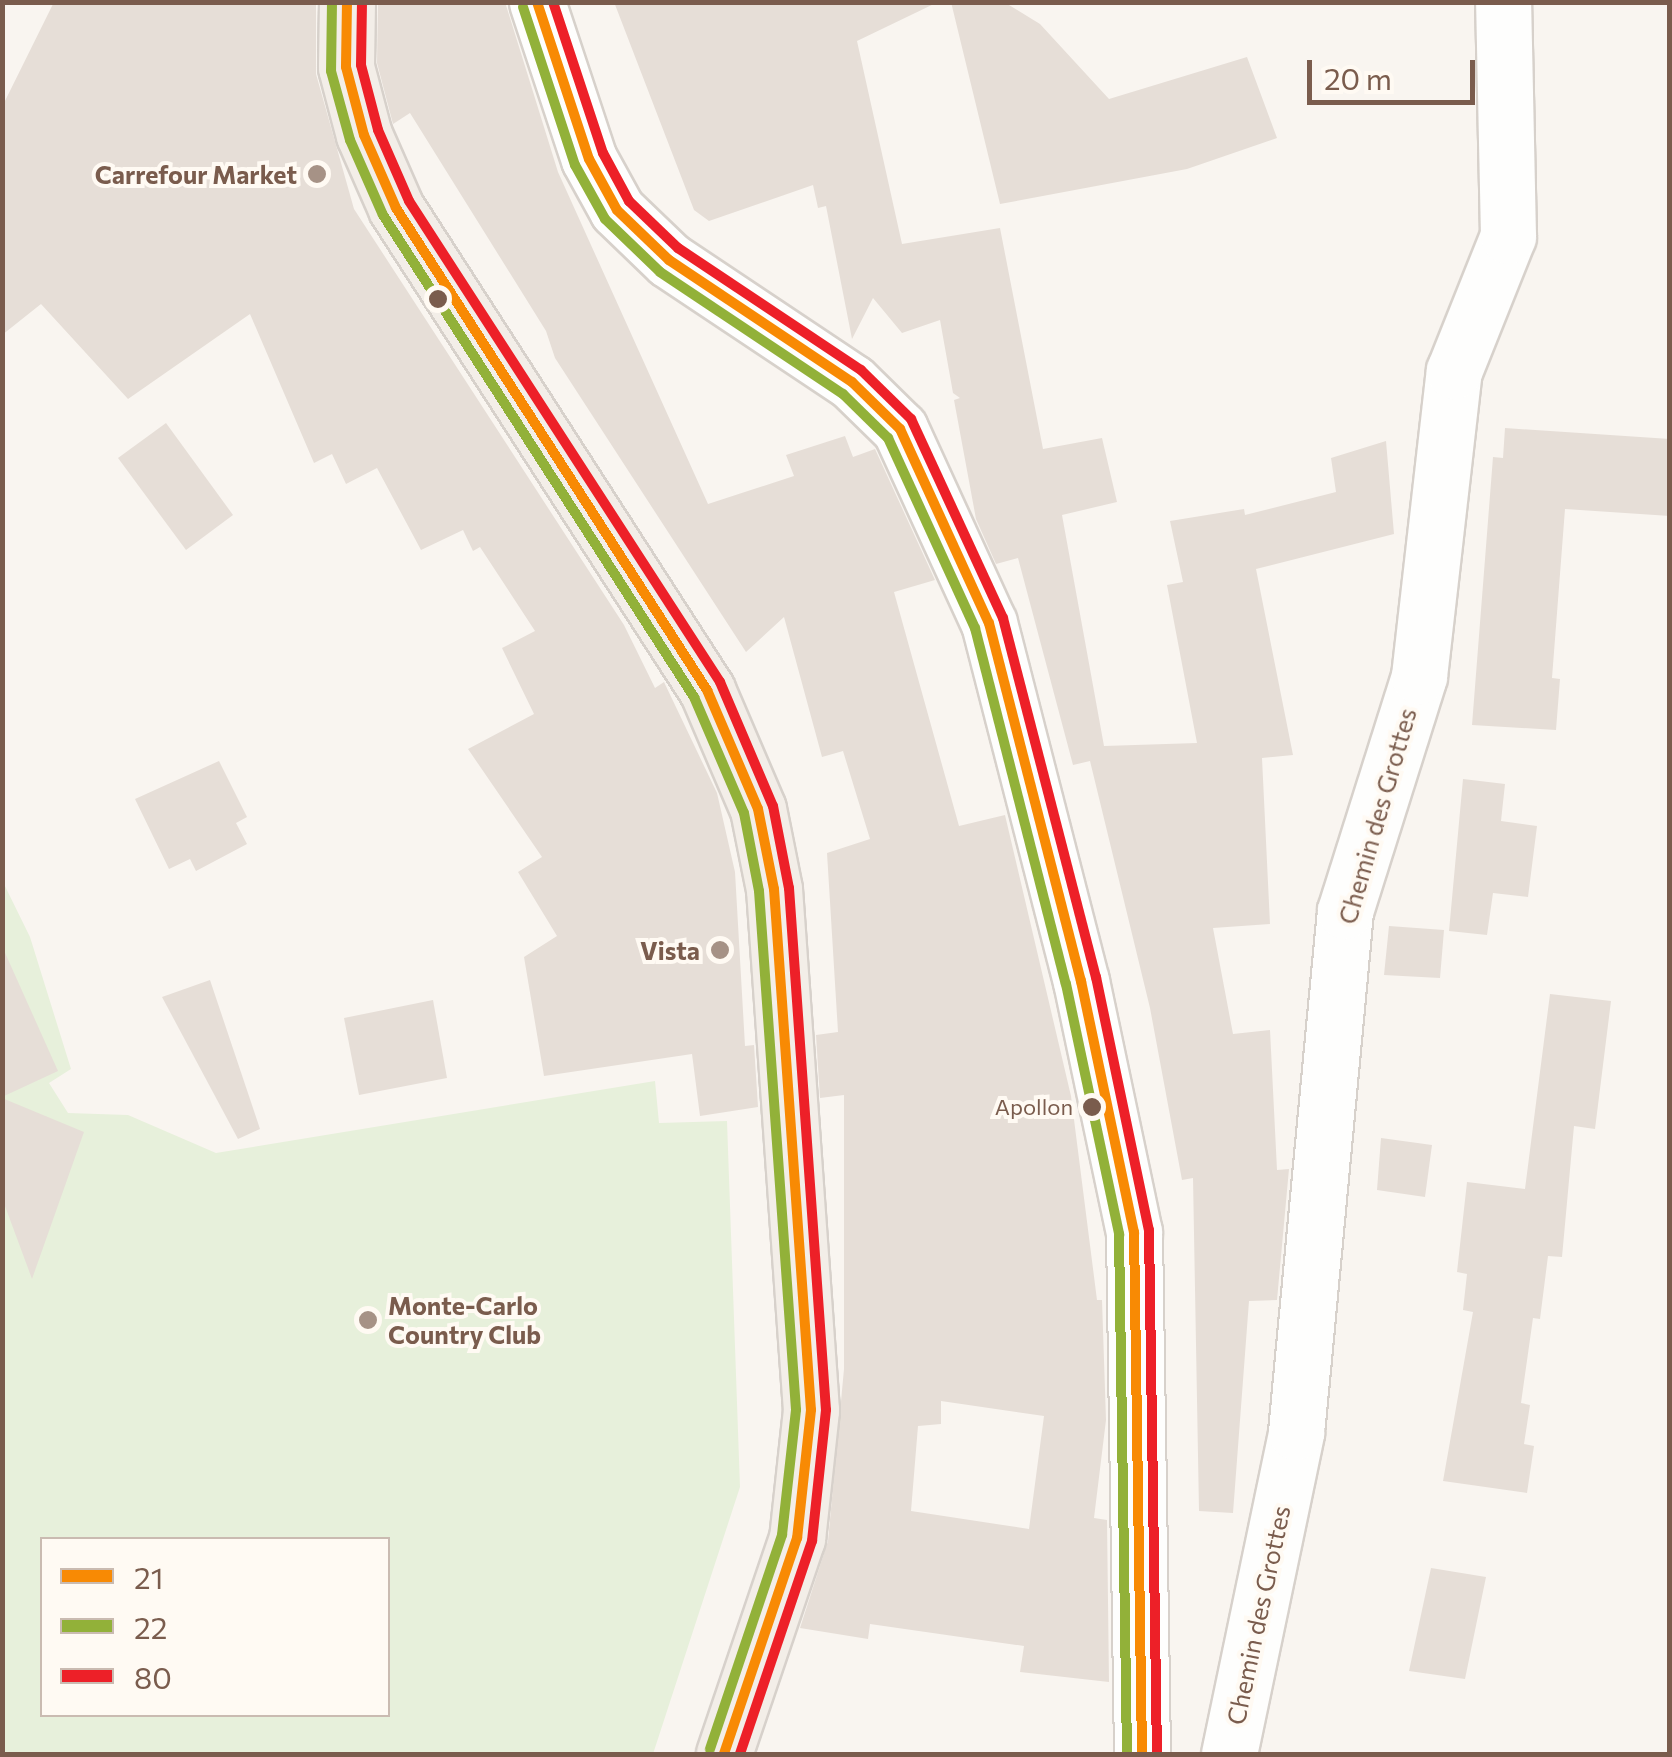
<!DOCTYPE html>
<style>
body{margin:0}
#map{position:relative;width:1672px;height:1757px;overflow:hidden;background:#f9f5f0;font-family:Commissioner,sans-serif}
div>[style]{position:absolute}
.green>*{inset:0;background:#e7f0db}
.building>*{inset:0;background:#e6ded7}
.roads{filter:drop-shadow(2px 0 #d7d1cb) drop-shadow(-2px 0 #d7d1cb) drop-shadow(0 2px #d7d1cb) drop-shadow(0 -2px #d7d1cb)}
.minor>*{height:55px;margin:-27.5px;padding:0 27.5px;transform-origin:27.5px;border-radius:27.5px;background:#fefefd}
.major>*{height:55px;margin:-27.5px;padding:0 27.5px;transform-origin:27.5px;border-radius:27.5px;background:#f3eee8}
.bus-1>*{height:10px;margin:-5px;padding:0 5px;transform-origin:5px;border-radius:5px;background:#f88a04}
.bus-2>*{height:10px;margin:-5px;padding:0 5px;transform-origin:5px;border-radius:5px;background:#92b139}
.bus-3>*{height:10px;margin:-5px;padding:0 5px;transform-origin:5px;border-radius:5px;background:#ed2028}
.dots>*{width:28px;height:28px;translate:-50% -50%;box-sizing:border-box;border:5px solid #fffaf3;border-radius:50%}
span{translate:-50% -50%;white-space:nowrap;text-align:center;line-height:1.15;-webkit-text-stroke:8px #fffaf3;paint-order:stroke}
.bus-label{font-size:22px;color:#7a5c4d}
.right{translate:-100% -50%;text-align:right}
.poi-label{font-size:25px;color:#7a5c4d;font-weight:700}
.left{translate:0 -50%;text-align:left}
.street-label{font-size:25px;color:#7a5c4d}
.frame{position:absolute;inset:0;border:5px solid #7a5c4d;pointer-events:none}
.legend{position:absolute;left:40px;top:1537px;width:350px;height:180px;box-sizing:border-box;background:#fffaf3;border:2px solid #cabbb1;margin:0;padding:12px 18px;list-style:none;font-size:30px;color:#7a5c4d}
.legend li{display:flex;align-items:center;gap:20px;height:50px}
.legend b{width:50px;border:2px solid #cabbb1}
.scale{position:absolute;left:1307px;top:60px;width:168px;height:45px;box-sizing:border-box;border:5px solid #7a5c4d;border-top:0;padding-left:12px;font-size:30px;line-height:35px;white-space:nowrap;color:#7a5c4d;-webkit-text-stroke:8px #fffaf3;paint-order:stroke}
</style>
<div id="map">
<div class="green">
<i style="clip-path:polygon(evenodd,2px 880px,30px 937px,71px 1069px,49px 1083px,68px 1113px,128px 1115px,216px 1153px,655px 1081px,659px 1123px,727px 1121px,740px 1487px,653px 1754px,3px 1754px,2px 880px,42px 1540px,388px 1540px,388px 1714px,42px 1714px,42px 1540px)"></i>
</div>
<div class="building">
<i style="clip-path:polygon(54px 2px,316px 2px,316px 74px,354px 209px,624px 625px,655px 688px,664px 682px,717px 793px,735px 872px,745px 1046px,754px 1045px,758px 1107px,700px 1116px,692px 1054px,544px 1076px,524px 957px,557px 936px,518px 872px,542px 857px,468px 749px,534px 714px,502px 648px,535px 631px,480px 547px,473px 551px,463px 530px,421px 550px,377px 468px,346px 484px,332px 454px,314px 463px,250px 314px,128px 399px,41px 304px,2px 335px,2px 107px)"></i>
<i style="clip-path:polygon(evenodd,378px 2px,505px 2px,558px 172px,708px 504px,794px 476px,786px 455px,845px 436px,853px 457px,875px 449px,935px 580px,894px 592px,959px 826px,1005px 815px,1071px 1096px,1097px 1300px,1102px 1300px,1106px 1420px,1094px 1518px,1107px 1520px,1109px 1682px,1020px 1672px,1024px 1646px,870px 1624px,868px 1639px,800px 1628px,828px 1541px,844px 1369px,844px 1095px,820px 1098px,816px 1035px,838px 1032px,827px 853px,870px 839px,843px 751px,822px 757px,784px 617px,746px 652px,555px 358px,546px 331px,410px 113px,393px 124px,377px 63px,378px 2px,941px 1401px,1044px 1416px,1029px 1529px,911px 1511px,918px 1426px,941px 1424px,941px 1401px)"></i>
<i style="clip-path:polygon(614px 2px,938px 2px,857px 41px,902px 244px,1000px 228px,1043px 449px,1102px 438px,1117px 502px,1062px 515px,1104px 746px,1197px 743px,1167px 585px,1183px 582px,1170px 521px,1244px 509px,1245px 515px,1336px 492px,1331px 458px,1386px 441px,1394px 534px,1256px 569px,1293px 755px,1262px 758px,1270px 924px,1213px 928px,1233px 1034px,1270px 1030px,1277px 1170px,1289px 1169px,1277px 1300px,1249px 1301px,1233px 1513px,1199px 1511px,1193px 1178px,1182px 1180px,1150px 1008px,1090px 761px,1073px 765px,1018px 558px,996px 564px,976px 519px,954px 400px,960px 398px,953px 393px,940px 320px,902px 333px,873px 298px,852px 339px,826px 206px,818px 208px,813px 185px,709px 221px,694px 210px)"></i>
<i style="clip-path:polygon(951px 2px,1004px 2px,1040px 24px,1109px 99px,1247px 57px,1277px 138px,1187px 169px,1000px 204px)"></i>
<i style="clip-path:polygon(166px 423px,233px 515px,186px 550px,118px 458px)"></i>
<i style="clip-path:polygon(1505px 428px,1670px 439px,1670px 516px,1565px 509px,1552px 678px,1560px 679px,1556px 730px,1472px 725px,1493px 457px,1503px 458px)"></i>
<i style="clip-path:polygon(219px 761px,247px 817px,236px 823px,247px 844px,196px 871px,190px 859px,169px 869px,135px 799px)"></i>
<i style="clip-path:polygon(1463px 779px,1505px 784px,1501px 821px,1537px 826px,1528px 897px,1493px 893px,1487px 935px,1449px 931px)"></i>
<i style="clip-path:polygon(1389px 926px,1444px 930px,1440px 978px,1384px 975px)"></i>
<i style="clip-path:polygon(2px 946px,58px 1071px,2px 1097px)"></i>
<i style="clip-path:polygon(210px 980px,260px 1129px,238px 1139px,162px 997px)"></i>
<i style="clip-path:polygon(1550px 994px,1611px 1001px,1595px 1129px,1574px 1126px,1562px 1257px,1548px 1256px,1540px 1319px,1533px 1318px,1521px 1403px,1530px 1405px,1524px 1444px,1534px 1446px,1527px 1493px,1443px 1481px,1473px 1312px,1463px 1310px,1467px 1274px,1457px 1272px,1467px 1182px,1525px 1189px)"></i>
<i style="clip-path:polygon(433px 1000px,447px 1078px,359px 1095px,344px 1018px)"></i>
<i style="clip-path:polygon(2px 1098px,84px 1132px,32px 1279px,2px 1198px)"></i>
<i style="clip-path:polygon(1381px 1138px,1432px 1145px,1425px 1197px,1377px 1190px)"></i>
<i style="clip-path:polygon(1431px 1568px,1486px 1577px,1465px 1679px,1409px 1671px)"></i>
</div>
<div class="roads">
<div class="minor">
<i style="left:537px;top:2px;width:165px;rotate:71.7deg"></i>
<i style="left:589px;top:159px;width:58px;rotate:61.2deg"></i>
<i style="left:617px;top:210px;width:72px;rotate:43.9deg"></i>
<i style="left:669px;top:260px;width:220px;rotate:33.7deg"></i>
<i style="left:852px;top:382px;width:67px;rotate:44.4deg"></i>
<i style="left:900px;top:429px;width:213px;rotate:65.4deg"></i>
<i style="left:989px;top:623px;width:370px;rotate:75.6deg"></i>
<i style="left:1081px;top:981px;width:257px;rotate:78.1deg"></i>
<i style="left:1134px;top:1232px;width:522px;rotate:89.12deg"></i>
<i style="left:1229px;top:1754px;width:329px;rotate:-78.2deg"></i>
<i style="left:1296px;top:1432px;width:523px;rotate:-84.63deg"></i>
<i style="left:1345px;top:911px;width:246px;rotate:-72.5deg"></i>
<i style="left:1419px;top:676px;width:307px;rotate:-83.5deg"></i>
<i style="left:1454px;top:371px;width:145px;rotate:-68.2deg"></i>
<i style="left:1508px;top:236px;width:234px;rotate:-91.2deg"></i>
</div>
<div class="major">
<i style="left:347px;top:2px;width:65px;rotate:90.9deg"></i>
<i style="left:346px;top:67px;width:70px;rotate:75.2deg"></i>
<i style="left:364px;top:135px;width:80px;rotate:66.3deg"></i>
<i style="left:396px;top:208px;width:574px;rotate:57.17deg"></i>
<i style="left:707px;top:690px;width:129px;rotate:66.8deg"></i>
<i style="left:758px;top:809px;width:82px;rotate:78.7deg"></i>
<i style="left:774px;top:889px;width:522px;rotate:85.94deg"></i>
<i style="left:811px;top:1410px;width:129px;rotate:96.2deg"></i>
<i style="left:797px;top:1538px;width:228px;rotate:108.7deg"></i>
</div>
</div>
<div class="bus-1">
<i style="left:347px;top:2px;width:65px;rotate:90.9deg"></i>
<i style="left:346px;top:67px;width:70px;rotate:75.2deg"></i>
<i style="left:364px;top:135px;width:80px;rotate:66.3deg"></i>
<i style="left:396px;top:208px;width:574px;rotate:57.17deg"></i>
<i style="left:707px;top:690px;width:129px;rotate:66.8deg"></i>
<i style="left:758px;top:809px;width:82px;rotate:78.7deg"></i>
<i style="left:774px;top:889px;width:522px;rotate:85.94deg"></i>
<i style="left:811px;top:1410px;width:129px;rotate:96.2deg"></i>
<i style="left:797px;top:1538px;width:228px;rotate:108.7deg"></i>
<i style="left:537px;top:2px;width:165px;rotate:71.7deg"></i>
<i style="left:589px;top:159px;width:58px;rotate:61.2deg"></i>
<i style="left:617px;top:210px;width:72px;rotate:43.9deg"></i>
<i style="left:669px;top:260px;width:220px;rotate:33.7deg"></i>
<i style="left:852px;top:382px;width:67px;rotate:44.4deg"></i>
<i style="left:900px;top:429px;width:213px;rotate:65.4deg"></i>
<i style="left:989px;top:623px;width:370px;rotate:75.6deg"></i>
<i style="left:1081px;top:981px;width:257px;rotate:78.1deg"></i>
<i style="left:1134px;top:1232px;width:522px;rotate:89.12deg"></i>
</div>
<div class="bus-2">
<i style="left:332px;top:2px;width:69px;rotate:90.8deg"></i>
<i style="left:331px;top:71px;width:72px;rotate:74.6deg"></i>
<i style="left:350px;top:140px;width:82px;rotate:66.3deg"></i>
<i style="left:383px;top:215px;width:574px;rotate:57.17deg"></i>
<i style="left:694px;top:697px;width:126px;rotate:66.7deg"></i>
<i style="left:744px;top:813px;width:79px;rotate:79.1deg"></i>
<i style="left:759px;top:891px;width:520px;rotate:85.92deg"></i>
<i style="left:796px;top:1410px;width:126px;rotate:96.4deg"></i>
<i style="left:782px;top:1535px;width:226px;rotate:108.6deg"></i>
<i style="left:523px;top:7px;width:166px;rotate:71.8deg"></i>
<i style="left:575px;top:165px;width:62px;rotate:60.9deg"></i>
<i style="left:605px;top:219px;width:76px;rotate:43.9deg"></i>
<i style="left:660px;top:272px;width:220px;rotate:33.7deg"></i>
<i style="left:843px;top:394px;width:63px;rotate:44.4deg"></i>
<i style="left:888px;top:438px;width:209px;rotate:65.4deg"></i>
<i style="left:975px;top:628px;width:367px;rotate:75.7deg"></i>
<i style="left:1066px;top:984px;width:256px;rotate:78deg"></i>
<i style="left:1119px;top:1234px;width:520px;rotate:89.12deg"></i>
</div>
<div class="bus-3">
<i style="left:362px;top:2px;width:63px;rotate:90.9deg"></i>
<i style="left:361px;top:65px;width:67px;rotate:75.3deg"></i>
<i style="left:378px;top:130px;width:77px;rotate:66.4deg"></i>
<i style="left:409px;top:201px;width:573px;rotate:57.11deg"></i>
<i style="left:720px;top:682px;width:135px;rotate:66.9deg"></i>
<i style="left:773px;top:806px;width:84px;rotate:79deg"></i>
<i style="left:789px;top:888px;width:523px;rotate:85.95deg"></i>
<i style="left:826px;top:1410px;width:132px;rotate:96.1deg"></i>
<i style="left:812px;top:1541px;width:225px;rotate:108.7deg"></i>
<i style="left:553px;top:2px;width:159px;rotate:71.7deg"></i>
<i style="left:603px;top:153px;width:55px;rotate:61.6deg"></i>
<i style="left:629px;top:201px;width:68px;rotate:43.8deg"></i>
<i style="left:678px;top:248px;width:220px;rotate:33.7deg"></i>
<i style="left:861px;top:370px;width:70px;rotate:44.4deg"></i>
<i style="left:911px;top:419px;width:219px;rotate:65.2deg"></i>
<i style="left:1003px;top:618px;width:371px;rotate:75.5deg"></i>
<i style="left:1096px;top:977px;width:258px;rotate:78.2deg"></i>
<i style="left:1149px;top:1230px;width:524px;rotate:89.13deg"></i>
</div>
<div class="dots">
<i style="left:317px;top:174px;background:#a69286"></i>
<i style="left:438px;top:299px;background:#7a5c4d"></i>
<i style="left:720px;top:950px;background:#a69286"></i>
<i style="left:1092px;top:1107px;background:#7a5c4d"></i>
<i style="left:368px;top:1320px;background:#a69286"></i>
</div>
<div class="bus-label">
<span class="right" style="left:1073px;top:1107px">Apollon</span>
</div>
<div class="poi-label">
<span class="right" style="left:297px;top:174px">Carrefour Market</span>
<span class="right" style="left:700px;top:950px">Vista</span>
<span class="left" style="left:388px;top:1320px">Monte-Carlo<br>Country Club</span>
</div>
<div class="street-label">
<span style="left:1377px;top:816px;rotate:-74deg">Chemin des Grottes</span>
<span style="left:1258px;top:1615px;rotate:-78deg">Chemin des Grottes</span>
</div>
<div class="frame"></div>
<ul class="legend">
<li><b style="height:12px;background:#f88a04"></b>21</li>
<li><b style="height:12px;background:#92b139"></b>22</li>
<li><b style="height:12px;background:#ed2028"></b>80</li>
</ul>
<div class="scale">20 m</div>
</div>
